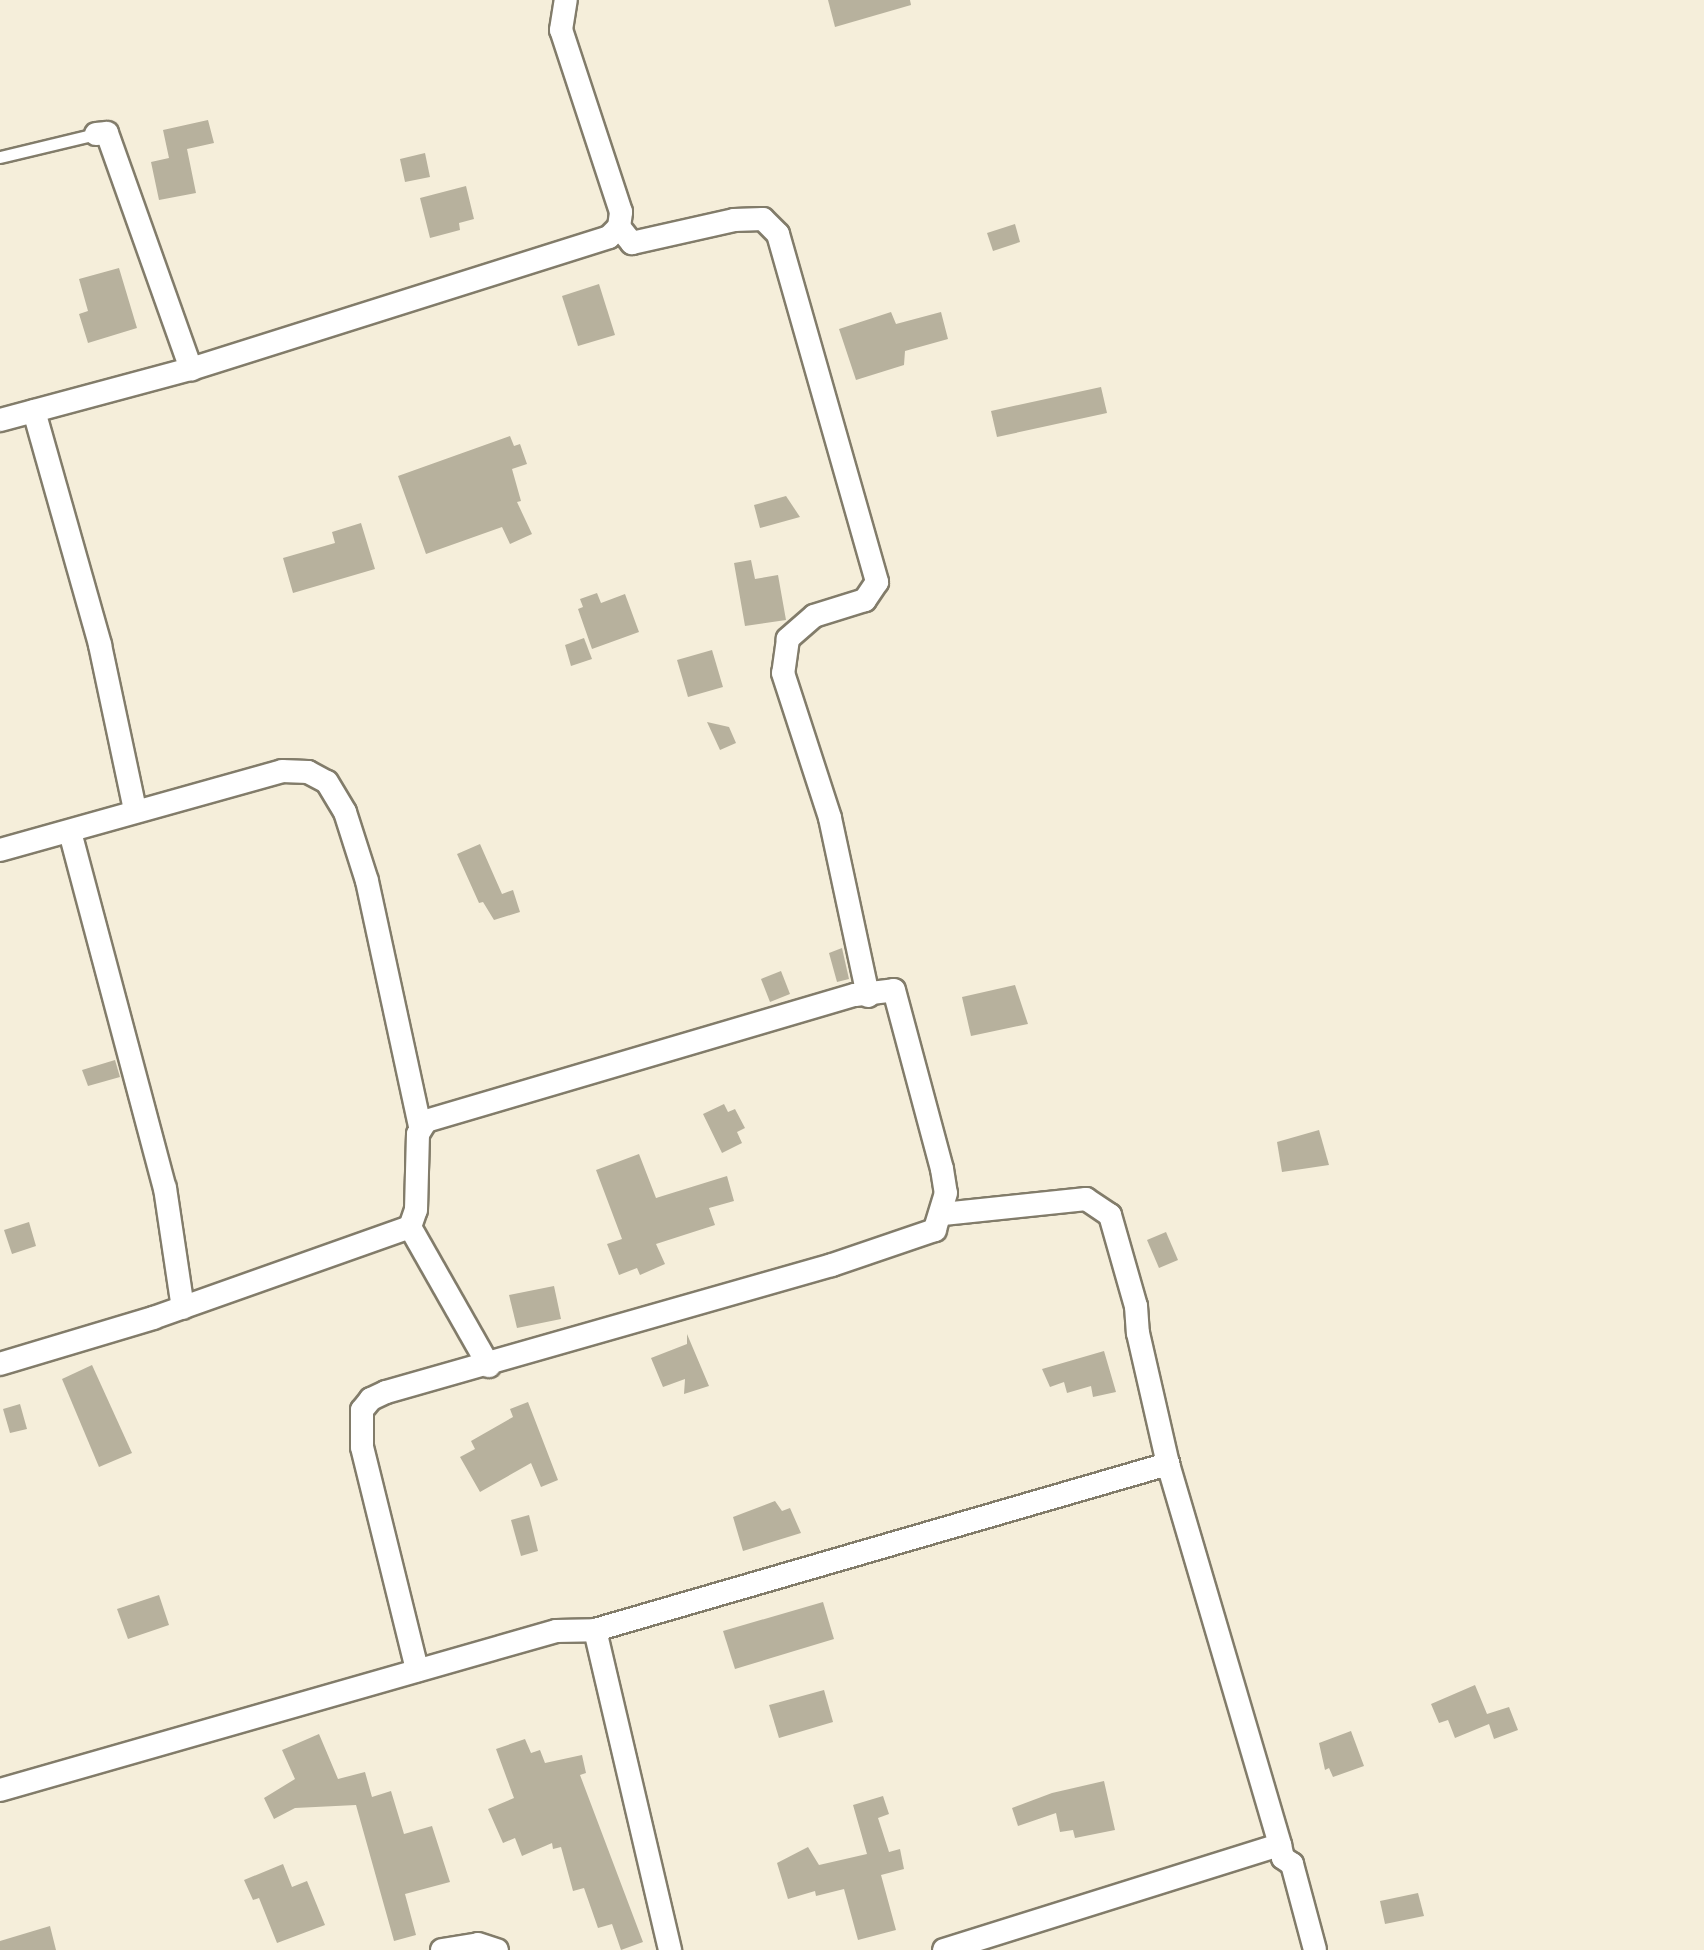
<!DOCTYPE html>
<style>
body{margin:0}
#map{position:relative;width:1704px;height:1950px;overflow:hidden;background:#f5eeda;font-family:"Public Sans",sans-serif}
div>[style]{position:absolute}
.building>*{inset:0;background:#b7b19d}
.roads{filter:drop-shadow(2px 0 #827c6a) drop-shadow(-2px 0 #827c6a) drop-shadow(0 2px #827c6a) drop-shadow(0 -2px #827c6a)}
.service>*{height:11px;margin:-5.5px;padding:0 5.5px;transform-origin:5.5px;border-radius:5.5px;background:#fff}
.minor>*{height:22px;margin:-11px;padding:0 11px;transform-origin:11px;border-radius:11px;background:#fff}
span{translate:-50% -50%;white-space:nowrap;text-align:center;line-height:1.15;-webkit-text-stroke:10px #fff;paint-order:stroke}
</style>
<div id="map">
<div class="building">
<i style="clip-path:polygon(828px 0,910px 0,911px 5px,835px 27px)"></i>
<i style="clip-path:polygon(208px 120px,214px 143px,187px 149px,196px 193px,159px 200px,151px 162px,169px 158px,163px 130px)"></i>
<i style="clip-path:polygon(425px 153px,430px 177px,405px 182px,400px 159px)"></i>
<i style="clip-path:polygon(466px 186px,474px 219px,459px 223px,460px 230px,430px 238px,420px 198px)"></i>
<i style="clip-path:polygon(1015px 224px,1020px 242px,993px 251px,987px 233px)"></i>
<i style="clip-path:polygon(119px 268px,137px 328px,88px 343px,79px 314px,88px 311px,79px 279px)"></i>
<i style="clip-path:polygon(599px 284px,615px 335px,578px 346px,562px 296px)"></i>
<i style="clip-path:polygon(891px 312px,896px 324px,941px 312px,948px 339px,905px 351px,904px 365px,856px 380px,839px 329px)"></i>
<i style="clip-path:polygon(1101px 387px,1107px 413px,997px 437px,991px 411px)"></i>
<i style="clip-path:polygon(510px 436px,514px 446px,520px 444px,527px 464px,512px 469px,521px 501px,517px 502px,532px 534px,510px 544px,502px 527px,426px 554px,398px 476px)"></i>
<i style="clip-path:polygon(786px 496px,800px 517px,760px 528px,754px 505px)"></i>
<i style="clip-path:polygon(361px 523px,375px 569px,293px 593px,283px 558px,335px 543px,332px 532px)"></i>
<i style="clip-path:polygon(751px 560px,755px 579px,778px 575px,786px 620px,745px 626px,734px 563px)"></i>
<i style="clip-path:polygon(597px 593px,601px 603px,625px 594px,639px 632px,592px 649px,578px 609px,583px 607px,580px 599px)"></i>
<i style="clip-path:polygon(584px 638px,592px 659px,571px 666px,565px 645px)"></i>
<i style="clip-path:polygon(712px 650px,723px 687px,688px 697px,677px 660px)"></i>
<i style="clip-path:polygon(707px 722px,729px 727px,736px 743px,720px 750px)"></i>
<i style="clip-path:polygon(480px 844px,502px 894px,513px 890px,520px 912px,494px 920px,483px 902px,479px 903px,457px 854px)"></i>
<i style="clip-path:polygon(842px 948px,849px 979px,837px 982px,829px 953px)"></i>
<i style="clip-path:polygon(781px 971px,790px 994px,770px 1002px,761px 979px)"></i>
<i style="clip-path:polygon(1015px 985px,1028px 1024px,971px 1036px,962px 997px)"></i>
<i style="clip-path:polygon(115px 1060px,120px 1077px,88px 1086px,82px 1070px)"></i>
<i style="clip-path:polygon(724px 1104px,728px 1112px,735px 1109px,745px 1128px,737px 1132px,742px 1143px,722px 1153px,703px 1114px)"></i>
<i style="clip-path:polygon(1319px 1130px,1329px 1165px,1282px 1172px,1277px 1142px)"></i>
<i style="clip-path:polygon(639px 1154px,656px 1198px,727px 1176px,734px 1201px,709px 1208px,715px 1225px,656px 1244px,665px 1264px,640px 1275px,637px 1268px,619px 1275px,607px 1244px,622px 1239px,596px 1170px)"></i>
<i style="clip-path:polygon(29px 1222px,36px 1246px,12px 1254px,4px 1230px)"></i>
<i style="clip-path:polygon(1166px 1232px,1178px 1260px,1159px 1268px,1147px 1240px)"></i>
<i style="clip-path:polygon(554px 1286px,561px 1319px,517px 1328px,509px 1295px)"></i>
<i style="clip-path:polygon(687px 1334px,709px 1386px,684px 1394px,685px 1379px,663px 1387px,651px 1358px,687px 1344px)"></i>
<i style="clip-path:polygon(1104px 1351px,1116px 1392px,1093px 1397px,1091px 1386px,1067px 1393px,1064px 1382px,1050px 1387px,1042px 1369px)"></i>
<i style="clip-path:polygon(92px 1365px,132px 1453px,99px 1467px,62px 1379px)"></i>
<i style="clip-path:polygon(528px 1402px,558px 1480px,541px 1487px,531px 1463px,480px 1492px,460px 1457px,475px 1449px,471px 1441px,513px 1417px,510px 1409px)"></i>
<i style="clip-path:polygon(20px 1404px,27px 1429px,10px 1433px,3px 1409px)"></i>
<i style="clip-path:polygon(775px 1501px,782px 1511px,790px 1508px,801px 1533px,743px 1551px,733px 1517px)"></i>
<i style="clip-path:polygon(529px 1515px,538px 1551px,521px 1556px,511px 1520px)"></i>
<i style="clip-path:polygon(159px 1595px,169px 1625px,128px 1639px,117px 1609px)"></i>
<i style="clip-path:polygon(823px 1602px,834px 1639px,735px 1669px,723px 1631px)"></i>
<i style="clip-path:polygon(1475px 1685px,1487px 1714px,1509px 1707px,1518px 1730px,1494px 1739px,1489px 1724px,1455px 1738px,1448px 1720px,1439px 1723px,1431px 1704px)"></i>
<i style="clip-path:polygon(824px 1690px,833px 1722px,779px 1738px,769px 1705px)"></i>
<i style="clip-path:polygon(1351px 1731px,1364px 1766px,1333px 1777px,1329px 1768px,1325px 1770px,1319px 1743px)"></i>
<i style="clip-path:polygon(319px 1734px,338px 1779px,365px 1772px,372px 1797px,391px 1791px,404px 1834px,432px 1826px,450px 1882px,405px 1894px,416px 1935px,394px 1941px,356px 1805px,295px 1808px,274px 1819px,264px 1798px,295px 1779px,282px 1750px)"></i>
<i style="clip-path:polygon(525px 1739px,531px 1753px,540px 1750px,545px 1763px,582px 1755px,586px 1773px,580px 1775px,643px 1942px,621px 1950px,612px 1924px,598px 1928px,584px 1888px,573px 1891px,561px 1847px,553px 1849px,552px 1843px,522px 1856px,515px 1838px,503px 1843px,488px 1809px,514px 1798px,496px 1749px)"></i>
<i style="clip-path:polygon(1104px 1781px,1115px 1830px,1075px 1838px,1073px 1830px,1060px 1832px,1056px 1813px,1018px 1826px,1012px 1808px,1052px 1793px)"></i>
<i style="clip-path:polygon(883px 1796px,889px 1814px,878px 1818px,889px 1852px,900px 1849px,904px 1869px,881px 1875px,896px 1930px,858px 1940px,844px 1889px,816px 1896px,815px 1891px,788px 1899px,777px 1863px,808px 1847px,819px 1865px,867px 1854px,853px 1805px)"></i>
<i style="clip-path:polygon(283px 1864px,292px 1887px,307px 1881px,325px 1925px,277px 1943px,259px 1898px,253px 1900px,244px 1880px)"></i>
<i style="clip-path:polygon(1418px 1893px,1424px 1916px,1385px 1924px,1380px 1901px)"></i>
<i style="clip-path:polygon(50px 1926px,56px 1950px,0 1950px,0 1941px)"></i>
</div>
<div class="roads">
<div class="service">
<i style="left:0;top:157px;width:99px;rotate:-13.5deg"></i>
</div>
<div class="minor">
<i style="left:96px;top:134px;width:11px;rotate:-5deg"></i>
<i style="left:107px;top:133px;width:251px;rotate:70.4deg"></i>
<i style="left:619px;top:227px;width:21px;rotate:51deg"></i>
<i style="left:632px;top:243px;width:105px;rotate:-12.7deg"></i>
<i style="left:734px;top:220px;width:29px;rotate:-2deg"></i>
<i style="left:763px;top:219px;width:21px;rotate:45deg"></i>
<i style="left:778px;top:234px;width:362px;rotate:74.1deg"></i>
<i style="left:877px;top:582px;width:22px;rotate:124deg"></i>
<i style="left:865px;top:600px;width:53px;rotate:162.6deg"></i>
<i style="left:814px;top:616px;width:35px;rotate:139deg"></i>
<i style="left:788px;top:639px;width:34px;rotate:98deg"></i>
<i style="left:783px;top:673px;width:152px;rotate:72deg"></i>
<i style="left:830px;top:818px;width:182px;rotate:77.9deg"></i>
<i style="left:34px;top:411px;width:243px;rotate:74.2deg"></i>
<i style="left:100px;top:645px;width:168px;rotate:78deg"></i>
<i style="left:0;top:420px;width:198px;rotate:-15deg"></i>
<i style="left:191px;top:369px;width:438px;rotate:-17.5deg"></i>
<i style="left:609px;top:237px;width:14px;rotate:-45deg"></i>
<i style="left:619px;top:227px;width:15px;rotate:-82deg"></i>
<i style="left:621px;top:212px;width:192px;rotate:-108.2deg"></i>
<i style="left:561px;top:30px;width:30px;rotate:-81deg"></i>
<i style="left:70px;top:832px;width:368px;rotate:75.1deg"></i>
<i style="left:165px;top:1188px;width:121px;rotate:81.5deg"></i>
<i style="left:0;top:850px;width:293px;rotate:-15.6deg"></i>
<i style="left:282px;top:771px;width:26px;rotate:2deg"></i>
<i style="left:308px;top:772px;width:21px;rotate:28deg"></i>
<i style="left:327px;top:782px;width:35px;rotate:59deg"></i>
<i style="left:345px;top:812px;width:72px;rotate:72.3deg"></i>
<i style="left:367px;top:881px;width:251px;rotate:77.8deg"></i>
<i style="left:943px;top:1214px;width:144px;rotate:-6deg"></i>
<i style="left:1086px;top:1199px;width:29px;rotate:34deg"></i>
<i style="left:1110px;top:1215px;width:95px;rotate:74.1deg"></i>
<i style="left:1136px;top:1306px;width:27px;rotate:86deg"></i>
<i style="left:1138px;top:1333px;width:134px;rotate:77.1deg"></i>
<i style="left:410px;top:1227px;width:160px;rotate:60.4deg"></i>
<i style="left:0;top:1364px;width:160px;rotate:-16.7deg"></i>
<i style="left:153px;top:1318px;width:273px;rotate:-19.5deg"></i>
<i style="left:410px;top:1227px;width:18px;rotate:-71deg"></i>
<i style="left:416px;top:1210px;width:76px;rotate:-88.5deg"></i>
<i style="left:418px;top:1134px;width:15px;rotate:-58deg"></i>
<i style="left:426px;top:1121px;width:447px;rotate:-16.4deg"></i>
<i style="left:855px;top:995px;width:39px;rotate:-7deg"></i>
<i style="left:894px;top:990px;width:185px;rotate:75deg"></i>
<i style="left:942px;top:1169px;width:24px;rotate:81deg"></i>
<i style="left:946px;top:1193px;width:39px;rotate:107deg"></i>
<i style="left:935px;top:1230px;width:109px;rotate:161.2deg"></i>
<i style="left:832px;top:1265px;width:464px;rotate:164.1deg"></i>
<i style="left:386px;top:1392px;width:17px;rotate:155deg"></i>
<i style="left:371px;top:1399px;width:14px;rotate:129deg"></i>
<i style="left:362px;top:1410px;width:37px;rotate:90deg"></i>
<i style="left:362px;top:1447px;width:230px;rotate:76.1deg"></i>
<i style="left:595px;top:1630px;width:597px;rotate:-16.16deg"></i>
<i style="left:1168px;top:1464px;width:397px;rotate:73.6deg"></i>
<i style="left:0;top:1790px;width:578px;rotate:-15.96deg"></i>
<i style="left:556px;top:1631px;width:39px;rotate:-1deg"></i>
<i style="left:595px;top:1630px;width:329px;rotate:76.8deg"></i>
<i style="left:442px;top:1950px;width:36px;rotate:-9deg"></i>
<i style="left:478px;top:1944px;width:20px;rotate:18deg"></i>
<i style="left:944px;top:1950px;width:352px;rotate:-17.4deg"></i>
<i style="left:1280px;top:1845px;width:13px;rotate:77deg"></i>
<i style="left:1283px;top:1858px;width:11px;rotate:34deg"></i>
<i style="left:1292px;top:1864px;width:89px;rotate:75deg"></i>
</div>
</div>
</div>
